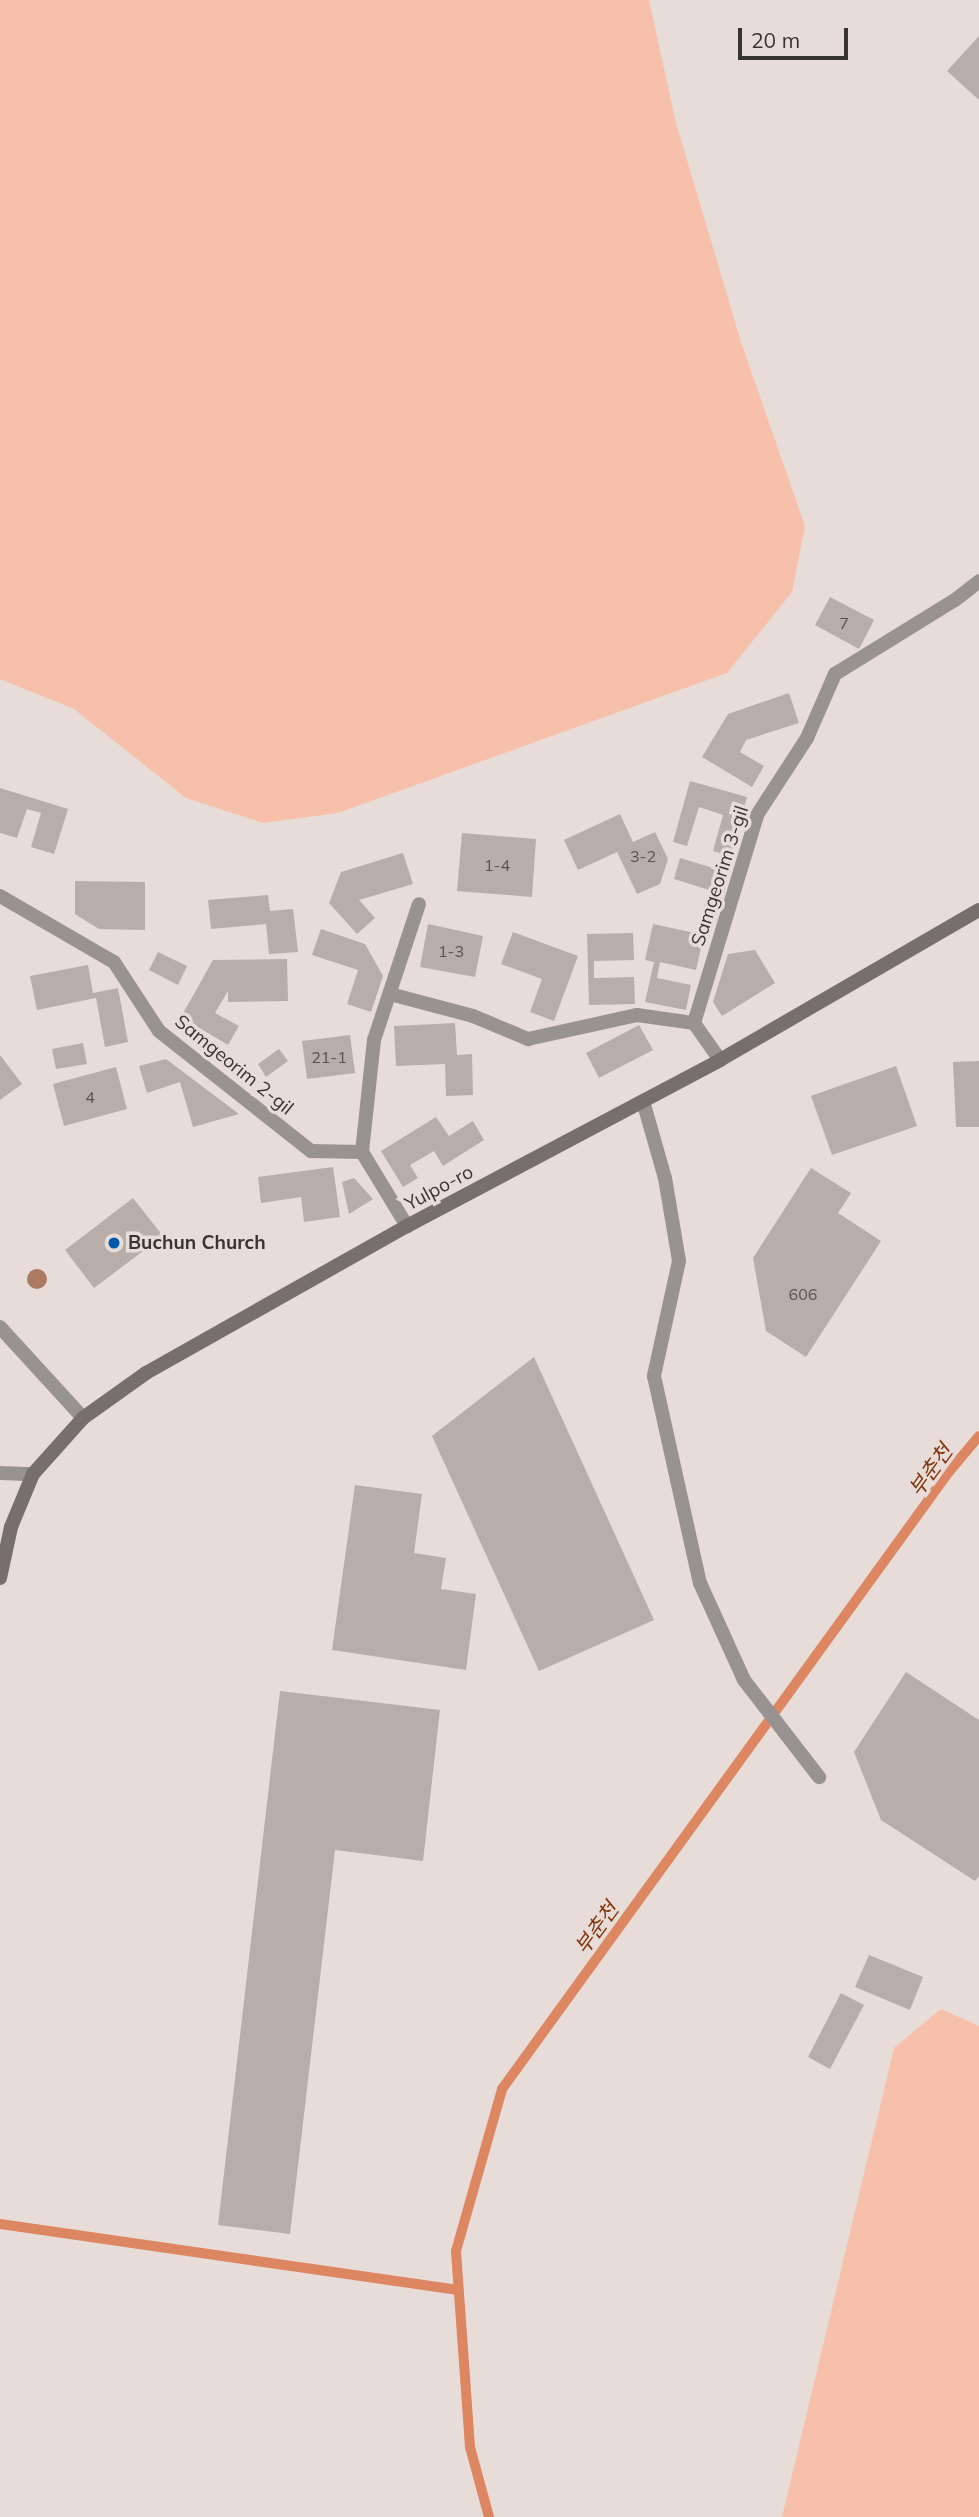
<!DOCTYPE html>
<meta charset="utf-8">
<style>
body{margin:0}
#map{position:relative;width:979px;height:2517px;overflow:hidden;background:#e8dcd8;font-family:Mulish,"Noto Sans KR",sans-serif}
div>[style]{position:absolute}
.green>*{inset:0;background:#f6c0aa}
.stream>*{height:10px;margin:-5px;padding:0 5px;transform-origin:5px;border-radius:5px;background:#dd8662}
.building>*{inset:0;background:#b8ada8}
.lane>*{height:14px;margin:-7px;padding:0 7px;transform-origin:7px;border-radius:7px;background:#989391}
.street>*{height:14px;margin:-7px;padding:0 7px;transform-origin:7px;border-radius:7px;background:#989391}
.secondary>*{height:14px;margin:-7px;padding:0 7px;transform-origin:7px;border-radius:7px;background:#766f6c}
.trees>*{width:20px;height:20px;margin:-10px;border-radius:50%;background:#ab7a61}
.dots>*{width:19px;height:19px;translate:-50% -50%;box-sizing:border-box;border:4px solid #e8dcd8;border-radius:50%}
span{translate:-50% -50%;white-space:nowrap;text-align:center;line-height:1.15;-webkit-text-stroke:7px #e8dcd8;paint-order:stroke}
.number-label{font-size:16px;color:#585250}
.number-label span{-webkit-text-stroke-width:0}
.street-label{font-size:19px;color:#383432}
.poi-label{font-size:19px;color:#383432;font-weight:700}
.left{translate:0 -50%;text-align:left}
.water-label{font-size:21px;color:#83340b;font-style:italic}
.scale{position:absolute;left:738px;top:28px;width:110px;height:32px;box-sizing:border-box;border:4px solid #383432;border-top:0;padding-left:9px;font-size:21px;line-height:24px;white-space:nowrap;color:#383432;-webkit-text-stroke:5px #e8dcd8;paint-order:stroke}
</style>
<div id="map">
<div class="green">
<i style="clip-path:polygon(0 0,649px 0,676px 123px,741px 342px,805px 526px,792px 592px,727px 673px,338px 813px,263px 823px,186px 798px,74px 709px,0 679px)"></i>
<i style="clip-path:polygon(941px 2009px,979px 2026px,979px 2517px,782px 2517px,894px 2048px)"></i>
</div>
<div class="stream">
<i style="left:0;top:2224px;width:463px;rotate:8.2deg"></i>
<i style="left:489px;top:2517px;width:73px;rotate:-105.2deg"></i>
<i style="left:470px;top:2447px;width:196px;rotate:-94.1deg"></i>
<i style="left:456px;top:2251px;width:168px;rotate:-74.1deg"></i>
<i style="left:502px;top:2089px;width:761px;rotate:-54.09deg"></i>
<i style="left:948px;top:1473px;width:48px;rotate:-50deg"></i>
</div>
<div class="building">
<i style="clip-path:polygon(979px 36px,979px 100px,947px 71px)"></i>
<i style="clip-path:polygon(830px 597px,874px 620px,859px 649px,815px 625px)"></i>
<i style="clip-path:polygon(789px 693px,799px 723px,746px 740px,740px 752px,764px 766px,752px 787px,702px 757px,728px 714px)"></i>
<i style="clip-path:polygon(690px 781px,747px 797px,730px 856px,713px 851px,723px 815px,699px 807px,687px 846px,673px 842px)"></i>
<i style="clip-path:polygon(0 788px,68px 809px,54px 854px,31px 847px,41px 813px,27px 809px,17px 838px,0 833px)"></i>
<i style="clip-path:polygon(620px 814px,633px 842px,655px 832px,668px 859px,660px 884px,637px 894px,617px 852px,578px 870px,564px 840px)"></i>
<i style="clip-path:polygon(462px 833px,536px 839px,532px 897px,457px 891px)"></i>
<i style="clip-path:polygon(403px 853px,413px 884px,359px 900px,375px 918px,357px 934px,329px 903px,341px 872px)"></i>
<i style="clip-path:polygon(680px 858px,730px 873px,713px 929px,698px 924px,709px 890px,674px 879px)"></i>
<i style="clip-path:polygon(75px 881px,145px 882px,145px 930px,99px 929px,75px 914px)"></i>
<i style="clip-path:polygon(268px 895px,270px 911px,293px 909px,298px 952px,269px 954px,266px 924px,211px 929px,208px 900px)"></i>
<i style="clip-path:polygon(428px 924px,483px 936px,475px 977px,420px 967px)"></i>
<i style="clip-path:polygon(653px 924px,704px 935px,696px 970px,660px 962px,657px 978px,691px 985px,686px 1010px,645px 1002px,654px 962px,645px 960px)"></i>
<i style="clip-path:polygon(321px 929px,365px 944px,383px 976px,371px 1012px,347px 1004px,358px 970px,312px 955px)"></i>
<i style="clip-path:polygon(513px 932px,578px 956px,554px 1021px,530px 1012px,542px 979px,501px 964px)"></i>
<i style="clip-path:polygon(633px 933px,634px 960px,594px 961px,594px 978px,634px 977px,635px 1004px,589px 1005px,587px 934px)"></i>
<i style="clip-path:polygon(755px 950px,775px 983px,722px 1016px,713px 1002px,728px 954px)"></i>
<i style="clip-path:polygon(158px 952px,187px 966px,178px 985px,149px 970px)"></i>
<i style="clip-path:polygon(287px 959px,288px 1001px,228px 1002px,228px 991px,215px 1013px,239px 1026px,228px 1045px,181px 1017px,213px 960px)"></i>
<i style="clip-path:polygon(88px 965px,93px 993px,118px 988px,128px 1042px,105px 1047px,96px 998px,37px 1010px,30px 976px)"></i>
<i style="clip-path:polygon(455px 1023px,457px 1055px,472px 1054px,473px 1095px,446px 1096px,445px 1064px,396px 1066px,394px 1026px)"></i>
<i style="clip-path:polygon(639px 1025px,653px 1050px,599px 1078px,586px 1053px)"></i>
<i style="clip-path:polygon(350px 1035px,355px 1073px,307px 1079px,302px 1041px)"></i>
<i style="clip-path:polygon(83px 1043px,87px 1064px,56px 1069px,52px 1049px)"></i>
<i style="clip-path:polygon(279px 1049px,288px 1061px,266px 1077px,258px 1064px)"></i>
<i style="clip-path:polygon(0 1055px,22px 1084px,0 1100px)"></i>
<i style="clip-path:polygon(166px 1059px,239px 1114px,193px 1127px,180px 1082px,147px 1093px,139px 1066px)"></i>
<i style="clip-path:polygon(979px 1061px,979px 1127px,956px 1127px,953px 1062px)"></i>
<i style="clip-path:polygon(896px 1066px,917px 1126px,832px 1155px,811px 1096px)"></i>
<i style="clip-path:polygon(116px 1067px,127px 1109px,64px 1126px,53px 1084px)"></i>
<i style="clip-path:polygon(436px 1117px,449px 1136px,473px 1121px,484px 1140px,443px 1166px,434px 1151px,410px 1165px,418px 1178px,403px 1187px,381px 1151px)"></i>
<i style="clip-path:polygon(333px 1167px,340px 1217px,304px 1222px,301px 1197px,261px 1203px,258px 1177px)"></i>
<i style="clip-path:polygon(811px 1168px,851px 1193px,838px 1213px,881px 1241px,806px 1357px,766px 1331px,753px 1258px)"></i>
<i style="clip-path:polygon(354px 1178px,373px 1199px,349px 1214px,342px 1182px)"></i>
<i style="clip-path:polygon(133px 1198px,163px 1236px,94px 1288px,65px 1250px)"></i>
<i style="clip-path:polygon(534px 1357px,654px 1620px,539px 1671px,432px 1436px)"></i>
<i style="clip-path:polygon(355px 1485px,422px 1494px,414px 1553px,446px 1558px,441px 1589px,476px 1594px,466px 1670px,332px 1650px)"></i>
<i style="clip-path:polygon(906px 1672px,979px 1720px,979px 1876px,975px 1881px,881px 1820px,854px 1752px)"></i>
<i style="clip-path:polygon(280px 1691px,440px 1710px,423px 1861px,335px 1850px,290px 2234px,218px 2225px)"></i>
<i style="clip-path:polygon(869px 1955px,923px 1977px,910px 2010px,855px 1987px)"></i>
<i style="clip-path:polygon(841px 1993px,864px 2005px,830px 2069px,808px 2057px)"></i>
</div>
<div class="lane">
<i style="left:0;top:896px;width:132px;rotate:30.1deg"></i>
<i style="left:114px;top:962px;width:82px;rotate:56.9deg"></i>
<i style="left:159px;top:1031px;width:194px;rotate:38.3deg"></i>
<i style="left:311px;top:1151px;width:51px;rotate:1.1deg"></i>
<i style="left:362px;top:1152px;width:87px;rotate:58.7deg"></i>
<i style="left:390px;top:994px;width:86px;rotate:14.8deg"></i>
<i style="left:473px;top:1016px;width:60px;rotate:22.7deg"></i>
<i style="left:528px;top:1039px;width:112px;rotate:-12.4deg"></i>
<i style="left:637px;top:1015px;width:58px;rotate:8deg"></i>
<i style="left:720px;top:1060px;width:45px;rotate:-125.1deg"></i>
<i style="left:694px;top:1023px;width:217px;rotate:-73.1deg"></i>
<i style="left:757px;top:815px;width:92px;rotate:-57deg"></i>
<i style="left:807px;top:738px;width:70px;rotate:-66.4deg"></i>
<i style="left:835px;top:674px;width:141px;rotate:-31.7deg"></i>
<i style="left:955px;top:600px;width:31px;rotate:-38deg"></i>
<i style="left:643px;top:1101px;width:80px;rotate:74.1deg"></i>
<i style="left:665px;top:1178px;width:84px;rotate:80.4deg"></i>
<i style="left:679px;top:1261px;width:118px;rotate:102.3deg"></i>
<i style="left:654px;top:1376px;width:212px;rotate:77.5deg"></i>
<i style="left:700px;top:1583px;width:107px;rotate:65.6deg"></i>
<i style="left:744px;top:1680px;width:123px;rotate:52.3deg"></i>
<i style="left:362px;top:1152px;width:113px;rotate:-83.9deg"></i>
<i style="left:374px;top:1040px;width:143px;rotate:-71.7deg"></i>
<i style="left:0;top:1327px;width:123px;rotate:47.6deg"></i>
</div>
<div class="street">
<i style="left:0;top:1473px;width:33px;rotate:2deg"></i>
</div>
<div class="secondary">
<i style="left:0;top:1578px;width:52px;rotate:-77.8deg"></i>
<i style="left:11px;top:1527px;width:57px;rotate:-67.5deg"></i>
<i style="left:33px;top:1474px;width:75px;rotate:-48.2deg"></i>
<i style="left:83px;top:1418px;width:77px;rotate:-35.5deg"></i>
<i style="left:146px;top:1373px;width:300px;rotate:-29.4deg"></i>
<i style="left:407px;top:1226px;width:354px;rotate:-27.9deg"></i>
<i style="left:720px;top:1060px;width:299px;rotate:-30.1deg"></i>
</div>
<div class="trees">
<i style="left:37px;top:1279px"></i>
</div>
<div class="dots">
<i style="left:114px;top:1243px;background:#005aa8"></i>
</div>
<div class="number-label">
<span style="left:844px;top:623px">7</span>
<span style="left:643px;top:856px">3-2</span>
<span style="left:497px;top:865px">1-4</span>
<span style="left:451px;top:951px">1-3</span>
<span style="left:329px;top:1057px">21-1</span>
<span style="left:90px;top:1097px">4</span>
<span style="left:803px;top:1294px">606</span>
</div>
<div class="street-label">
<span style="left:720px;top:876px;rotate:-72deg">Samgeorim 3-gil</span>
<span style="left:234px;top:1065px;rotate:39deg">Samgeorim 2-gil</span>
<span style="left:439px;top:1188px;rotate:-28deg">Yulpo-ro</span>
</div>
<div class="poi-label">
<span class="left" style="left:128px;top:1243px">Buchun Church</span>
</div>
<div class="water-label">
<span style="left:930px;top:1470px;rotate:-54deg">부춘천</span>
<span style="left:596px;top:1928px;rotate:-54deg">부춘천</span>
</div>
<div class="scale">20 m</div>
</div>
